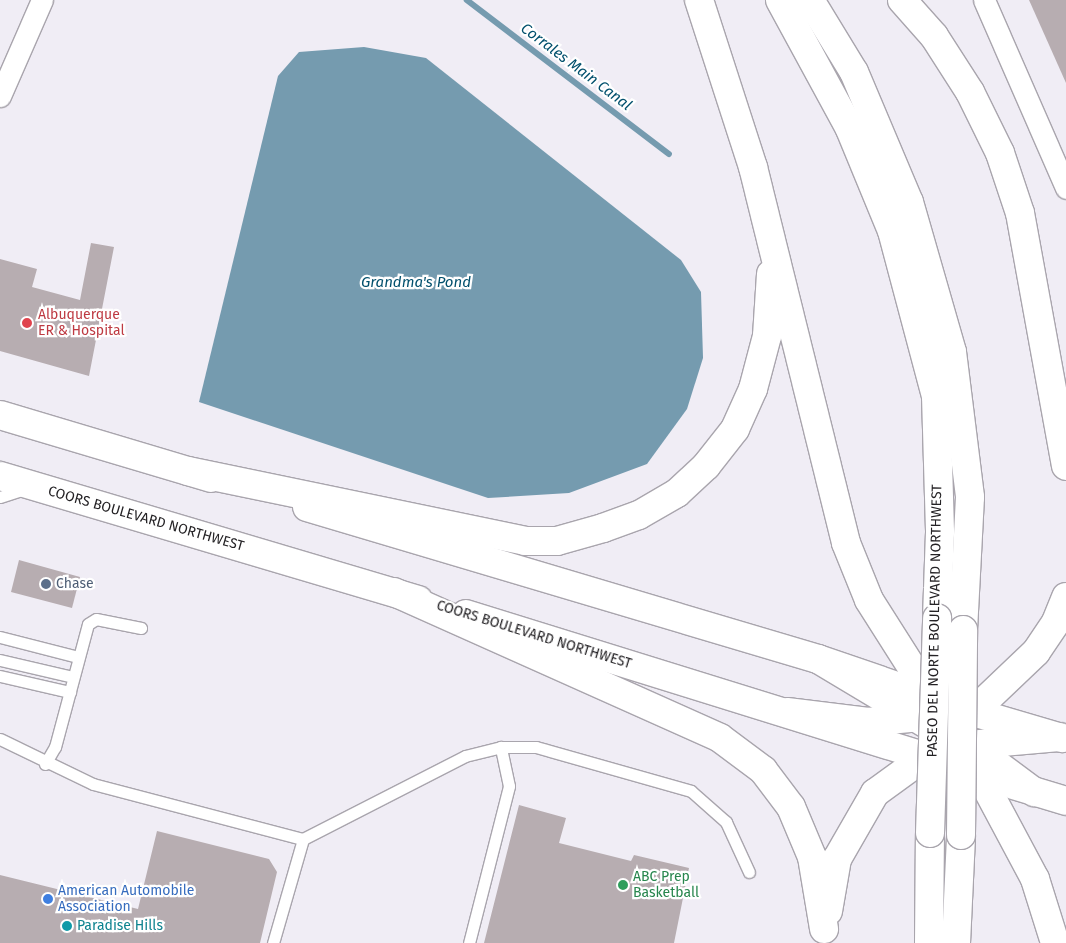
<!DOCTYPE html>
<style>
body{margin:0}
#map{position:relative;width:1066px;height:943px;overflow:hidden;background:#f0edf5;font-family:"Fira Sans",sans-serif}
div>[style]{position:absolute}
.water>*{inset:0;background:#759baf}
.stream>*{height:5.5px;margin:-2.75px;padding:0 2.75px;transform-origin:2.75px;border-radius:2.75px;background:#759baf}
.building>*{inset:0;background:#b7adb1}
.roads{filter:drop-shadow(1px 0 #a9a5ad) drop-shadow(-1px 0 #a9a5ad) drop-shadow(0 1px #a9a5ad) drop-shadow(0 -1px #a9a5ad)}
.lane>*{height:11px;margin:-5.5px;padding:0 5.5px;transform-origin:5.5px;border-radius:5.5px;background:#fff}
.street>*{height:21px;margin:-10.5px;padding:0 10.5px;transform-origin:10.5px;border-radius:10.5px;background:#fff}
.primary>*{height:28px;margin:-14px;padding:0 14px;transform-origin:14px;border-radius:14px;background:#fff}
.highway>*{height:28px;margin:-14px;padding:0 14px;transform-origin:14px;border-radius:14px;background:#fff}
.bridges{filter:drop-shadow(1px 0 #a9a5ad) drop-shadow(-1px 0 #a9a5ad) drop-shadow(0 1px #a9a5ad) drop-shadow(0 -1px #a9a5ad)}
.highway-bridge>*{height:28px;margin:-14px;padding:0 14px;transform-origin:14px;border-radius:14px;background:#fff}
.dots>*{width:14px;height:14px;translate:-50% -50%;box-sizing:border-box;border:2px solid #fff;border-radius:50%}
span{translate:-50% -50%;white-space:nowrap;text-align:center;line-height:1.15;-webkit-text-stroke:4.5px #fff;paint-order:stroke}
.health-label{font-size:14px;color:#be3a42}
.left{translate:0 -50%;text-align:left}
.street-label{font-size:14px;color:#242225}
.service-label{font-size:14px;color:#4e5e75}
.leisure-label{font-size:14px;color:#27864d}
.shop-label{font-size:14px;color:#366cbe}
.culture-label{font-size:14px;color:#0d838f}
.water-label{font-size:15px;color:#02506d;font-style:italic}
</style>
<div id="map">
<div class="water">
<i style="clip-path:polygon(364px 47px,426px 58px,681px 260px,701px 292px,703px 358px,687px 409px,647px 464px,569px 493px,488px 498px,199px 402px,278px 76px,299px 52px)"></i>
</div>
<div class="stream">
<i style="left:467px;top:0;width:254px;rotate:37.3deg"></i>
</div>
<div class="building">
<i style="clip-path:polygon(1029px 0,1066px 0,1066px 83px)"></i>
<i style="clip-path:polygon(91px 243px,114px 247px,89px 376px,0 351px,0 259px,37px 269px,32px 287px,80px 300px)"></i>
<i style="clip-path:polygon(19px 560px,80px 577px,72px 608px,11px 592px)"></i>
<i style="clip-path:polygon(519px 805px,566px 818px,559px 843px,631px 861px,634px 855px,689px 868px,674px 943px,484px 943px)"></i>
<i style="clip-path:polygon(157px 831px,269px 859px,277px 872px,260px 943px,0 943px,0 875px,138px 909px)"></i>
</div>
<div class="roads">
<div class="lane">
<i style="left:0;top:497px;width:25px;rotate:-18deg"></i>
<i style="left:0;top:637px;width:81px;rotate:14.4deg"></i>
<i style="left:0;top:660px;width:75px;rotate:13.1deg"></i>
<i style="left:0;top:676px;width:72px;rotate:12.9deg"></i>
<i style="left:0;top:739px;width:103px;rotate:25.8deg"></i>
<i style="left:93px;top:784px;width:217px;rotate:14.7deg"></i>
<i style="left:303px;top:839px;width:182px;rotate:-27.1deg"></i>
<i style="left:465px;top:756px;width:37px;rotate:-14deg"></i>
<i style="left:501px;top:747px;width:35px"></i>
<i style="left:536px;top:747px;width:161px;rotate:15.8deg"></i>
<i style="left:691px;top:791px;width:47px;rotate:41.5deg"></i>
<i style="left:726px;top:822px;width:55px;rotate:65.3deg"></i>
<i style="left:45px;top:764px;width:20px;rotate:-60deg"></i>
<i style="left:55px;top:747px;width:127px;rotate:-75deg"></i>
<i style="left:88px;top:624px;width:9px;rotate:-32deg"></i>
<i style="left:96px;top:619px;width:46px;rotate:11.3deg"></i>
<i style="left:273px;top:943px;width:108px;rotate:-73.9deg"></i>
<i style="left:469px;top:943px;width:162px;rotate:-75.7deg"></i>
<i style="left:509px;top:786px;width:40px;rotate:-102deg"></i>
</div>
<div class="street">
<i style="left:984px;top:0;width:205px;rotate:66.4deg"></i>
<i style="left:0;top:96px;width:105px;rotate:-66.4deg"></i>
</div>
<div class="primary">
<i style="left:0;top:415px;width:220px;rotate:16.6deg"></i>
<i style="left:0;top:476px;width:436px;rotate:16.5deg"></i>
<i style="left:307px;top:507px;width:533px;rotate:16.57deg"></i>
<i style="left:818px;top:659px;width:164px;rotate:18.9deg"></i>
<i style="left:973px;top:712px;width:93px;rotate:16.3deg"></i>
<i style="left:466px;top:614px;width:503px;rotate:17.25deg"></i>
<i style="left:1013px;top:785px;width:55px;rotate:16.8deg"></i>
</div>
<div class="highway">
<i style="left:699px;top:0;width:176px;rotate:72.1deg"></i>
<i style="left:753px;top:167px;width:387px;rotate:76.1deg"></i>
<i style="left:846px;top:543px;width:61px;rotate:68deg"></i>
<i style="left:869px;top:600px;width:136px;rotate:57.6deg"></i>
<i style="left:942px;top:715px;width:42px;rotate:46deg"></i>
<i style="left:971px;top:745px;width:79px;rotate:36.7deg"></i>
<i style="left:780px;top:0;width:147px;rotate:61.5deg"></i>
<i style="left:850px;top:129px;width:110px;rotate:67.6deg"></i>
<i style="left:892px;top:231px;width:171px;rotate:75.1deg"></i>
<i style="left:936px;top:396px;width:136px;rotate:88.3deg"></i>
<i style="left:940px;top:532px;width:86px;rotate:92deg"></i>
<i style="left:810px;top:0;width:84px;rotate:58.6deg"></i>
<i style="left:854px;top:72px;width:141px;rotate:67.1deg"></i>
<i style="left:909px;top:202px;width:156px;rotate:74deg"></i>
<i style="left:952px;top:352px;width:146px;rotate:82.9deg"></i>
<i style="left:970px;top:497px;width:133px;rotate:93deg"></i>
<i style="left:902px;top:0;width:48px;rotate:48.4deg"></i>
<i style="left:934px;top:36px;width:67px;rotate:57.3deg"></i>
<i style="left:970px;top:92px;width:68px;rotate:63.8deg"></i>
<i style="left:1000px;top:153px;width:63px;rotate:71.6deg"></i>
<i style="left:1020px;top:213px;width:257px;rotate:79.7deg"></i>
<i style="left:188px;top:471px;width:344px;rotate:11.7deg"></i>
<i style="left:525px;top:541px;width:32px"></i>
<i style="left:557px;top:541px;width:48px;rotate:-15.8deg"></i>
<i style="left:603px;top:528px;width:38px;rotate:-20deg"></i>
<i style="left:639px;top:515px;width:44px;rotate:-30.1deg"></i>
<i style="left:677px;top:493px;width:40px;rotate:-43deg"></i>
<i style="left:706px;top:466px;width:47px;rotate:-51.9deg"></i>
<i style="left:735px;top:429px;width:44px;rotate:-65.8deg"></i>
<i style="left:753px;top:389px;width:55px;rotate:-75.2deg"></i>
<i style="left:767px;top:336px;width:62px;rotate:-86.3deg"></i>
<i style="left:394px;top:592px;width:357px;rotate:24.1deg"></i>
<i style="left:720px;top:738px;width:54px;rotate:36.7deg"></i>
<i style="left:763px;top:770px;width:46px;rotate:52.9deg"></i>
<i style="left:791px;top:807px;width:54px;rotate:67.2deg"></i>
<i style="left:812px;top:857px;width:73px;rotate:80.5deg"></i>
<i style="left:818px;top:659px;width:142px;rotate:30.9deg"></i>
<i style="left:940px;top:732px;width:57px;rotate:47.1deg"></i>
<i style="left:979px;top:774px;width:119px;rotate:61.9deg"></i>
<i style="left:1035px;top:879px;width:67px;rotate:72.6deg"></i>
<i style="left:787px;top:712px;width:82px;rotate:7deg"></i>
<i style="left:868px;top:722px;width:105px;rotate:-5.4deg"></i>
<i style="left:973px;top:712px;width:87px;rotate:-43.6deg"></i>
<i style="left:1036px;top:652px;width:36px;rotate:-56deg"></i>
<i style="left:1056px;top:622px;width:27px;rotate:-68deg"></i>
<i style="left:828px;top:911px;width:53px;rotate:-80.2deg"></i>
<i style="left:837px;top:859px;width:76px;rotate:-60.1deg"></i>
<i style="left:875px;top:793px;width:63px;rotate:-36deg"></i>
<i style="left:926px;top:756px;width:32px;rotate:-18deg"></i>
<i style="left:956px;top:746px;width:104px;rotate:-4.9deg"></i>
<i style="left:929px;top:943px;width:110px;rotate:-89.5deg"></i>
<i style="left:956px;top:943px;width:108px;rotate:-87.3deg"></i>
</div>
</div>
<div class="bridges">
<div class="highway-bridge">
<i style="left:930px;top:833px;width:215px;rotate:-88.1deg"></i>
<i style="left:961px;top:835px;width:205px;rotate:-89.4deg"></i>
</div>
</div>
<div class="dots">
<i style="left:27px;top:323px;background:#e0444e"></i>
<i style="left:46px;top:584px;background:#5c6f8a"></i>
<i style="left:623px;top:885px;background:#2e9e5b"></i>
<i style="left:48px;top:899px;background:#3f7fe0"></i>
<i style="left:67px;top:926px;background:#0f9aa8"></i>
</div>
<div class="health-label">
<span class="left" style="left:38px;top:323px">Albuquerque<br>ER &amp; Hospital</span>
</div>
<div class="street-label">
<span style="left:146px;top:519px;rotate:16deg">COORS BOULEVARD NORTHWEST</span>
<span style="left:935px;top:621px;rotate:-89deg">PASEO DEL NORTE BOULEVARD NORTHWEST</span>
<span style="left:534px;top:635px;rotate:17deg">COORS BOULEVARD NORTHWEST</span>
</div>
<div class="service-label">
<span class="left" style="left:56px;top:584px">Chase</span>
</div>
<div class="leisure-label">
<span class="left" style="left:633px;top:885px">ABC Prep<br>Basketball</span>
</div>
<div class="shop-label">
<span class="left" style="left:58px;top:899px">American Automobile<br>Association</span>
</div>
<div class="culture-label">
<span class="left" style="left:77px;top:926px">Paradise Hills</span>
</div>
<div class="water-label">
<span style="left:576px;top:67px;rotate:37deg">Corrales Main Canal</span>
<span style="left:416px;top:283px">Grandma's Pond</span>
</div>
</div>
